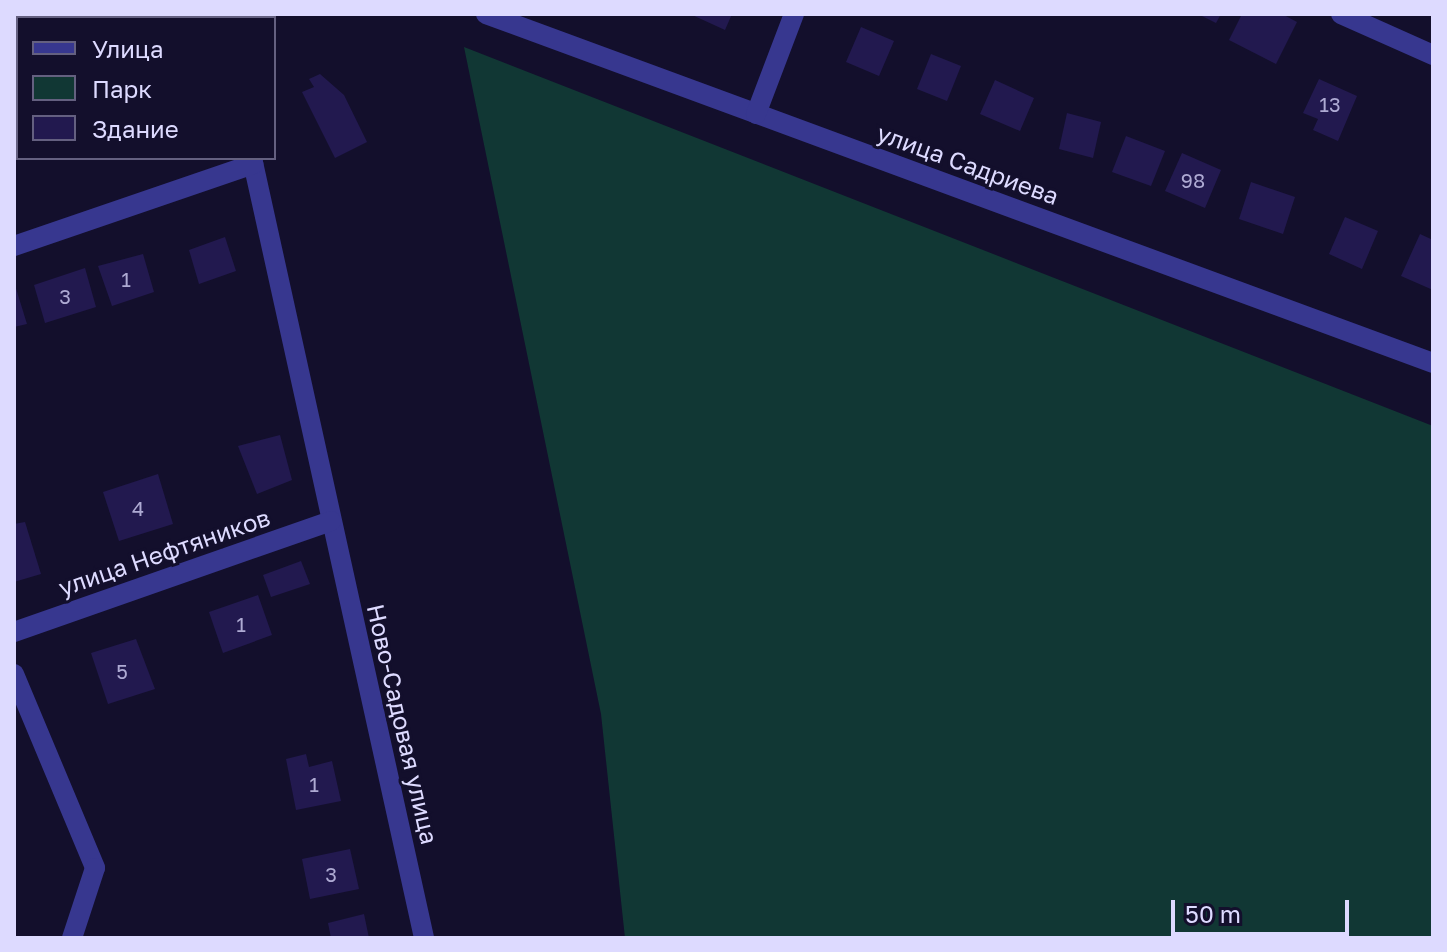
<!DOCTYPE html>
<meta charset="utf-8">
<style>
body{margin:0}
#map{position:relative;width:1447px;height:952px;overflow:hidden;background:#130f2c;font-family:"Golos Text",sans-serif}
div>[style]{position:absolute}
.green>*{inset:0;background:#113734}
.building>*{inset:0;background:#22194f}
.minor>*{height:20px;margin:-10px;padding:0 10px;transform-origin:10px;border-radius:10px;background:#37378f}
span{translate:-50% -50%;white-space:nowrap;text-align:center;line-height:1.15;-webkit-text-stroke:6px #130f2c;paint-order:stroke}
.number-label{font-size:20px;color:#aeaad3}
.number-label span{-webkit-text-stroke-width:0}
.street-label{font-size:24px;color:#dddaff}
.frame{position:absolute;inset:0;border:16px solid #dddaff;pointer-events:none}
.legend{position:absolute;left:16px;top:16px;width:260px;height:144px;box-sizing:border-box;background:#130f2c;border:2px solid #646080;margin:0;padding:10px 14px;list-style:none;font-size:24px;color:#dddaff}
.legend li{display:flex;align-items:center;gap:16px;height:40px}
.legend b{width:40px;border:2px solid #646080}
.scale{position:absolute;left:1171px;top:900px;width:178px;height:36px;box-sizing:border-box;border:4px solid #dddaff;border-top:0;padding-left:10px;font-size:24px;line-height:28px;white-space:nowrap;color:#dddaff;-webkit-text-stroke:6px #130f2c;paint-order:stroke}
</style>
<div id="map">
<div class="green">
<i style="clip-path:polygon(464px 47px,1433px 426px,1433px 938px,625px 938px,601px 714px)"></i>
</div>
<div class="building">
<i style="clip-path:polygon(690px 14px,732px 14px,725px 30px)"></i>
<i style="clip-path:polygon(1198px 14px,1221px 14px,1216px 23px)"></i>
<i style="clip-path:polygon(1242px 14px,1282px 14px,1297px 22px,1276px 64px,1229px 40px)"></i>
<i style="clip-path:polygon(861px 27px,894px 41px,879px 76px,846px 62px)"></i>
<i style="clip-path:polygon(931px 54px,961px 66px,947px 101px,917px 89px)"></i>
<i style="clip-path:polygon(320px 74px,344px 95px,367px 142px,335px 158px,302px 92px,314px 87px,309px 79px)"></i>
<i style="clip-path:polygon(1319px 79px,1357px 96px,1338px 141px,1313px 130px,1318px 119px,1303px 113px)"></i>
<i style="clip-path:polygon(995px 80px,1034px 98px,1020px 131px,980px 114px)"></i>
<i style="clip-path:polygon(1067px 113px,1101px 122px,1093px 158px,1059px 149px)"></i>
<i style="clip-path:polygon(1126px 136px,1165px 151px,1151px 186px,1112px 172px)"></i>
<i style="clip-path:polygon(1182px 153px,1221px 170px,1205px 208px,1165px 191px)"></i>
<i style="clip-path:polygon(1251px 182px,1295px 197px,1283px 234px,1239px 219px)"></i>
<i style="clip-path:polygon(1345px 217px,1378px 231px,1362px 269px,1329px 254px)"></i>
<i style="clip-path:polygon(1420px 234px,1433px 240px,1433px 290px,1401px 276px)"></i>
<i style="clip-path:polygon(225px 237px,236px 271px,199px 284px,189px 250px)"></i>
<i style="clip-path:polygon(143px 254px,154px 292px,112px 306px,98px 266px)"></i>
<i style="clip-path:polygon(85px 268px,96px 307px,45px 323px,34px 285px)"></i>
<i style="clip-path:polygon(14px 282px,27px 324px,14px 327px)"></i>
<i style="clip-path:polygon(280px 435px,292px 480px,257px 494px,238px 446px)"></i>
<i style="clip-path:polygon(158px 474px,173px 524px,119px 541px,103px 492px)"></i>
<i style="clip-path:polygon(25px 522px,41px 574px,14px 582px,14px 524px)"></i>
<i style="clip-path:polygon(301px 561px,310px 584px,271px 597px,263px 575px)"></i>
<i style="clip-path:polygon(258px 595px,272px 635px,223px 653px,209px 612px)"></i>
<i style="clip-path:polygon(136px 639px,155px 689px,108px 704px,91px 653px)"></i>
<i style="clip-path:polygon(306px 754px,309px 767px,332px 761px,341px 801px,296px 810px,286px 759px)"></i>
<i style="clip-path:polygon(350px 849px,359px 889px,310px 899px,302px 859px)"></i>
<i style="clip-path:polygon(364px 914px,369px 938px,331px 938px,328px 923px)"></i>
</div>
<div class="minor">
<i style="left:219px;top:14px;width:4px;rotate:76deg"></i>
<i style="left:486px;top:14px;width:1009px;rotate:20.23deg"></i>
<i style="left:1341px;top:14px;width:101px;rotate:24deg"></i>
<i style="left:756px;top:114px;width:107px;rotate:-69.2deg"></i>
<i style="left:252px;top:158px;width:799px;rotate:77.56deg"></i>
<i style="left:14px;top:246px;width:253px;rotate:-18.9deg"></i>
<i style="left:14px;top:632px;width:336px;rotate:-19.3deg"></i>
<i style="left:14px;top:674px;width:210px;rotate:67.3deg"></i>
<i style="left:95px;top:868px;width:74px;rotate:108.2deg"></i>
</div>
<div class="number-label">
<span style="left:1330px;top:104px">13</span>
<span style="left:1193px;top:180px">98</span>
<span style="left:126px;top:279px">1</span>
<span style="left:65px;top:296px">3</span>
<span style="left:138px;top:508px">4</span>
<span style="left:241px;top:624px">1</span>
<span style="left:122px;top:671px">5</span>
<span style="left:314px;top:784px">1</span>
<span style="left:331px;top:874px">3</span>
</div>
<div class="street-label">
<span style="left:968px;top:164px;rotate:20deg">улица Садриева</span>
<span style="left:164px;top:552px;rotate:-19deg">улица Нефтяников</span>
<span style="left:403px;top:724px;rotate:77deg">Ново-Садовая улица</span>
</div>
<div class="frame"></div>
<ul class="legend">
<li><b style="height:10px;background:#37378f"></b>Улица</li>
<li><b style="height:22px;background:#113734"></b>Парк</li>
<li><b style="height:22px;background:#22194f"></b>Здание</li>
</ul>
<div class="scale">50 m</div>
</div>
